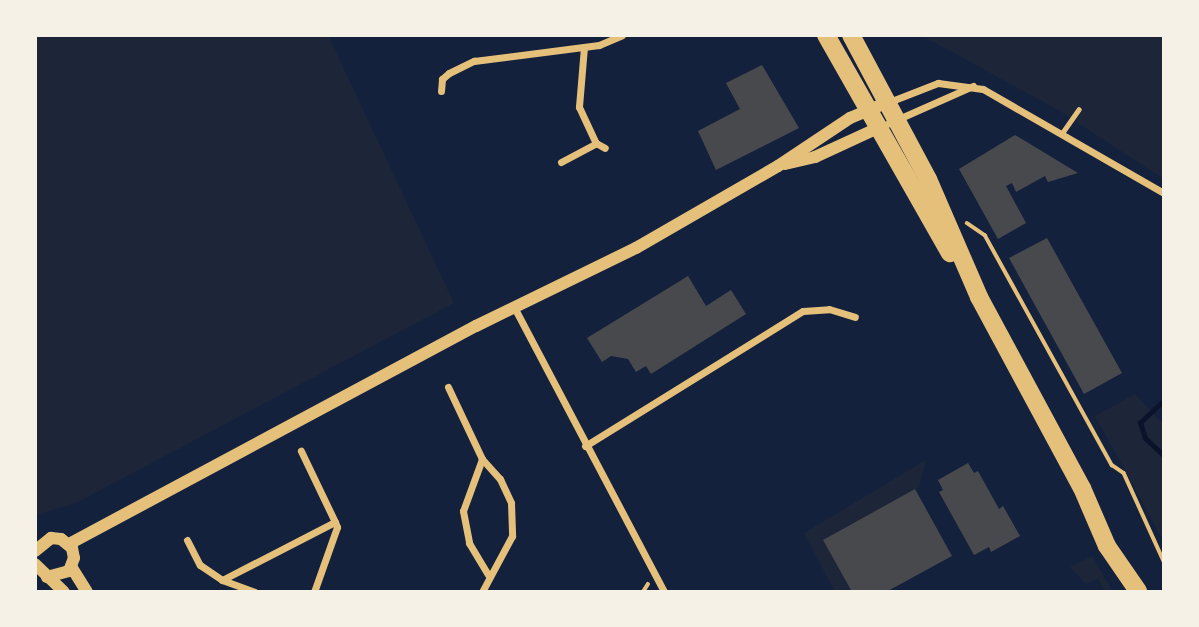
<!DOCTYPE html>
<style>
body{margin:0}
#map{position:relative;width:1199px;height:627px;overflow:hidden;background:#14213d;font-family:"Fira Sans",sans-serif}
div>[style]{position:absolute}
.green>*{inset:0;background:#1d2539}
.stream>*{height:5px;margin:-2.5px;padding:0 2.5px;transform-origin:2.5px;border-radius:2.5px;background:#0b132b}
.building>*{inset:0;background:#48494c}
.path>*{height:3.5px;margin:-1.75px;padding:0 1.75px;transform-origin:1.75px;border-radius:1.75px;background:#e5c07b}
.service>*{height:5px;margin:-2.5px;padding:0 2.5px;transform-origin:2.5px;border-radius:2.5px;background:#e5c07b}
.minor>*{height:7px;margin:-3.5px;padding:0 3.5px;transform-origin:3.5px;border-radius:3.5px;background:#e5c07b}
.tertiary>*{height:12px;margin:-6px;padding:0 6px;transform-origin:6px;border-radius:6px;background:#e5c07b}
.primary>*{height:18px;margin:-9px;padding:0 9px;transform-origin:9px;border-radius:9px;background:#e5c07b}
span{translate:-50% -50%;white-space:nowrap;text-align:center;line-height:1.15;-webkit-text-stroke:6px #f6f1e7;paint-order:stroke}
.frame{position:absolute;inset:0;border:37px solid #f6f1e7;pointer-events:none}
</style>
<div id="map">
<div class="green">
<i style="clip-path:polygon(35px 35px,328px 35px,454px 303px,76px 503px,35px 515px)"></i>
<i style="clip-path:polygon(921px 35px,1164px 35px,1164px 179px,1058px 110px)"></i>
<i style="clip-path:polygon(1135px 394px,1164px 425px,1164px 542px,1095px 416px)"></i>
<i style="clip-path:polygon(926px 460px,919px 487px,823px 540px,852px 592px,835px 592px,804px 533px)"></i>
<i style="clip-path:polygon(1092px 556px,1094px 559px,1113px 592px,1105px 592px,1098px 578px,1086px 584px,1070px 567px)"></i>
</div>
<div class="stream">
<i style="left:1164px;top:400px;width:33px;rotate:137deg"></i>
<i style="left:1140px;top:422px;width:17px;rotate:73deg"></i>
<i style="left:1145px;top:438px;width:26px;rotate:43deg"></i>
</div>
<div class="building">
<i style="clip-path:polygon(762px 65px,799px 128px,716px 170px,698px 131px,740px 109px,726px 83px)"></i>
<i style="clip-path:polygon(1015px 135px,1078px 173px,1048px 182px,1045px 176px,1016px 192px,1012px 183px,1006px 186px,1026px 223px,998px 239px,959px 169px)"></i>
<i style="clip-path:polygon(1047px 238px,1122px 373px,1084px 394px,1009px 258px)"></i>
<i style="clip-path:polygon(688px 276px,706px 306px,731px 290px,746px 314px,651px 374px,646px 366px,636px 372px,628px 359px,611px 356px,602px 362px,587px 338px)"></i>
<i style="clip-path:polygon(968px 463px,974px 473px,978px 471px,999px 509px,1003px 506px,1020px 536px,991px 552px,989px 547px,974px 555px,939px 492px,943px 490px,938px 480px)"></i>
<i style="clip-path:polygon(915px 489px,952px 556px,886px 592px,852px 592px,823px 540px)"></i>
</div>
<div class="path">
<i style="left:967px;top:223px;width:22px;rotate:34deg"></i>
<i style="left:985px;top:235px;width:263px;rotate:61.1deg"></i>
<i style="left:1112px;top:465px;width:14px;rotate:34deg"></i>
<i style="left:1124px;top:473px;width:97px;rotate:65.6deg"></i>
<i style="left:643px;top:592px;width:9px;rotate:-58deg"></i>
</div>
<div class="service">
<i style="left:1062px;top:133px;width:29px;rotate:-55deg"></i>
</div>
<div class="minor">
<i style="left:584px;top:47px;width:60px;rotate:94.8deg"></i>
<i style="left:579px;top:107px;width:40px;rotate:65deg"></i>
<i style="left:596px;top:143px;width:10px;rotate:29deg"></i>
<i style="left:441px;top:91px;width:12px;rotate:-85deg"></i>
<i style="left:442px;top:79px;width:9px;rotate:-41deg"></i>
<i style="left:449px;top:73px;width:28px;rotate:-26deg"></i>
<i style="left:474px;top:61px;width:126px;rotate:-7.3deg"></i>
<i style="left:599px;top:45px;width:25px;rotate:-23deg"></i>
<i style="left:889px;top:102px;width:53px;rotate:-21.2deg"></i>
<i style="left:938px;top:83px;width:45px;rotate:7.6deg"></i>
<i style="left:983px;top:89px;width:209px;rotate:29.9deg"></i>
<i style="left:878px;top:128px;width:104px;rotate:-23.9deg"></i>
<i style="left:561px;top:162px;width:40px;rotate:-28deg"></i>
<i style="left:514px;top:307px;width:322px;rotate:62.2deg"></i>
<i style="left:448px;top:387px;width:80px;rotate:64.7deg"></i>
<i style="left:482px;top:459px;width:27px;rotate:48deg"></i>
<i style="left:500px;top:479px;width:26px;rotate:65deg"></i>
<i style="left:511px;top:503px;width:33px;rotate:88deg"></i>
<i style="left:512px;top:536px;width:64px;rotate:118.2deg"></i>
<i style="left:585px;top:446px;width:256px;rotate:-31.8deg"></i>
<i style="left:803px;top:311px;width:26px;rotate:-4deg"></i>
<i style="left:829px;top:309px;width:27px;rotate:17deg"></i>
<i style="left:482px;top:459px;width:55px;rotate:110.1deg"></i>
<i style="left:463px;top:511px;width:33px;rotate:79deg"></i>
<i style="left:469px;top:543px;width:37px;rotate:59deg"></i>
<i style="left:187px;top:540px;width:28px;rotate:63deg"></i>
<i style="left:200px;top:565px;width:27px;rotate:34deg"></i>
<i style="left:255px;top:592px;width:35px;rotate:-160deg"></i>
<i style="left:222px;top:580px;width:127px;rotate:-27.2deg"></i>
<i style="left:335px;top:522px;width:79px;rotate:-115.6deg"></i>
<i style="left:314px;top:592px;width:69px;rotate:-70.5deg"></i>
<i style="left:337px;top:527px;width:5px;rotate:-112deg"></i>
</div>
<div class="tertiary">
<i style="left:785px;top:164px;width:31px;rotate:-13deg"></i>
<i style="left:815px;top:157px;width:69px;rotate:-24.7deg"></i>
<i style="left:69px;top:544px;width:462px;rotate:-28.2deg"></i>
<i style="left:476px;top:326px;width:178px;rotate:-26deg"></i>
<i style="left:636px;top:248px;width:164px;rotate:-30deg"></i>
<i style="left:778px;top:166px;width:87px;rotate:-33.7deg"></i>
<i style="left:850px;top:118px;width:41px;rotate:-22.8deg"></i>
<i style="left:35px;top:551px;width:21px;rotate:-39deg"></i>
<i style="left:51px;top:538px;width:10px;rotate:6deg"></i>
<i style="left:61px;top:539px;width:14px;rotate:39deg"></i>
<i style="left:72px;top:548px;width:10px;rotate:79deg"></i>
<i style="left:74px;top:558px;width:14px;rotate:111deg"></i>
<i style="left:69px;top:571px;width:23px;rotate:165deg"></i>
<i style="left:35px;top:564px;width:40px;rotate:44deg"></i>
<i style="left:72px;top:568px;width:28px;rotate:58deg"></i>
</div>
<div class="primary">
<i style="left:826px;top:35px;width:251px;rotate:60.4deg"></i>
<i style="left:851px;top:35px;width:163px;rotate:61.9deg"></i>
<i style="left:928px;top:179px;width:129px;rotate:66.6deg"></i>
<i style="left:979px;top:297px;width:217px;rotate:61.7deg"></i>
<i style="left:1082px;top:488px;width:63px;rotate:66.7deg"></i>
<i style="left:1107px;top:546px;width:55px;rotate:55.4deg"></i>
</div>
<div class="frame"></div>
</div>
